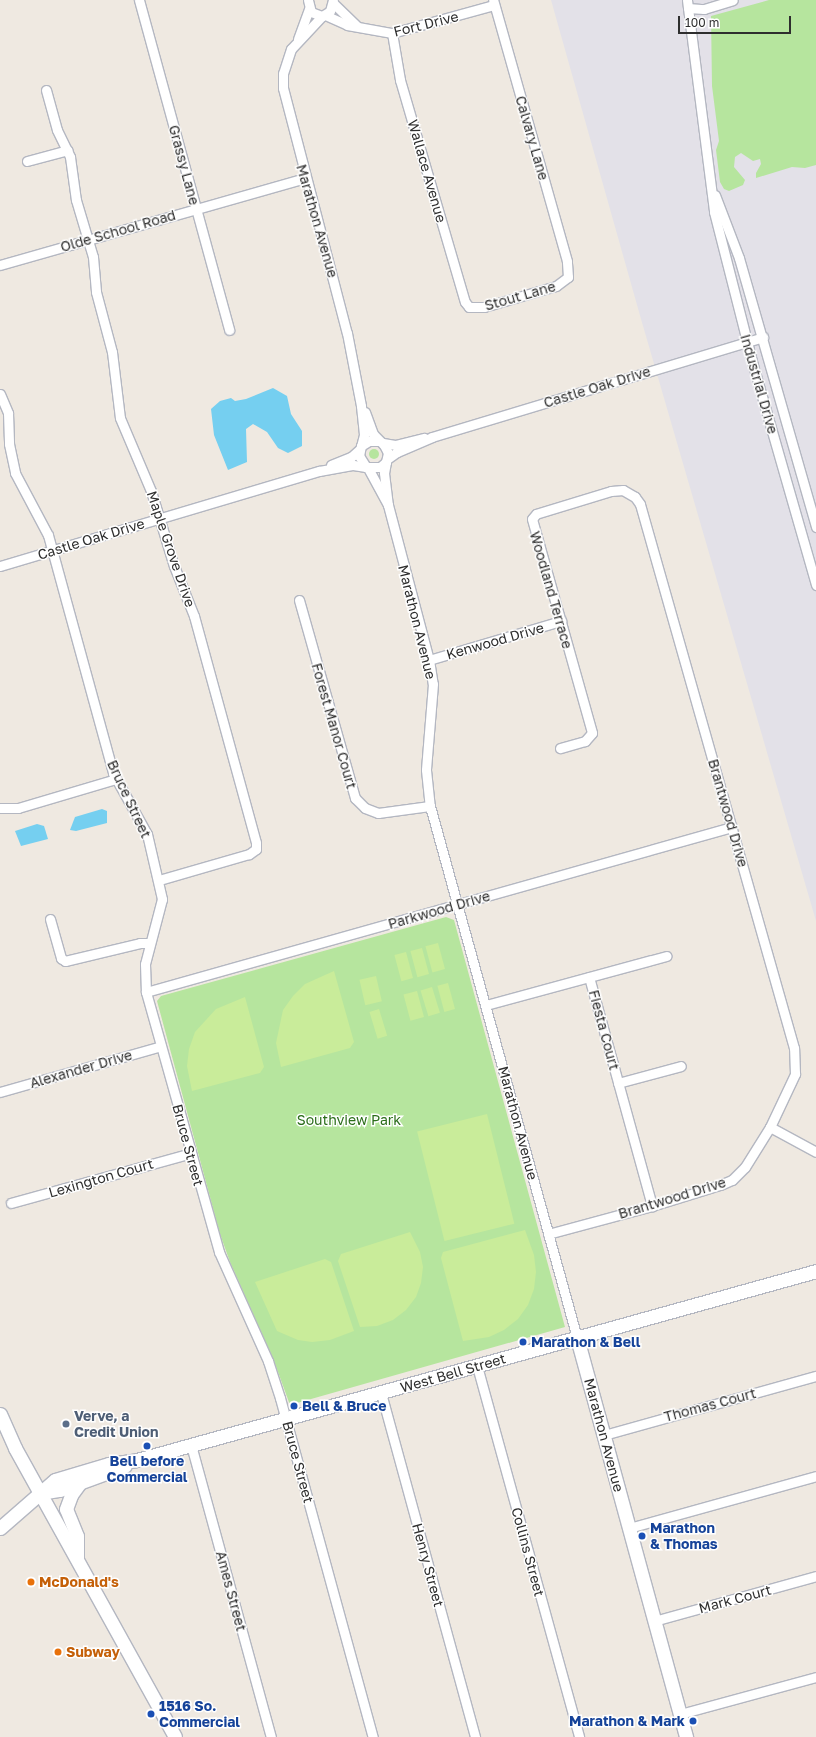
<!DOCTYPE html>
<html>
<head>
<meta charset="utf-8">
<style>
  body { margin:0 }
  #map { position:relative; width:816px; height:1737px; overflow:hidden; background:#efe9e1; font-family:"Golos Text",sans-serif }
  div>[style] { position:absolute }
  .industrial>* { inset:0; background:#e3e1e8 }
  .green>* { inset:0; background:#b6e59e }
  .round { border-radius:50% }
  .pitch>* { inset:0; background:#c9ec9a; transform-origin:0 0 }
  .water>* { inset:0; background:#75cff0 }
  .roads { filter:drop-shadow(1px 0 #b4b7c1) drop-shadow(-1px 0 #b4b7c1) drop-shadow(0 1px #b4b7c1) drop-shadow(0 -1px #b4b7c1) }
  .street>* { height:9px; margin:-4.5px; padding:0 4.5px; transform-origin:4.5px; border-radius:4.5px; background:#fff }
  .secondary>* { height:13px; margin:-6.5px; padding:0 6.5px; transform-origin:6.5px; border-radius:6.5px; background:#fff }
  .dots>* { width:11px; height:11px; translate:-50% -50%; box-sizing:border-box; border:2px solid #fff; border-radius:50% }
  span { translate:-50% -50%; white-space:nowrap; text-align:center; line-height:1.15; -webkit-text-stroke:3px #fff; paint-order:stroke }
  .street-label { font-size:14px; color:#2e2e2e }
  .park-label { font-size:14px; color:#2c6e1b }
  .transit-label { font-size:14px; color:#164399; font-weight:700 }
  .left { translate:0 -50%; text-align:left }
  .right { translate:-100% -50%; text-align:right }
  .service-label { font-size:14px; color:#4e5e75; font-weight:700 }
  .food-label { font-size:14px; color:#c56008; font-weight:700 }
  .scale { position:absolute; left:678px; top:16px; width:113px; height:18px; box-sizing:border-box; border:2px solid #2e2e2e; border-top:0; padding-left:5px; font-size:12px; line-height:14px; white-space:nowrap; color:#2e2e2e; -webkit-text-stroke:3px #fff; paint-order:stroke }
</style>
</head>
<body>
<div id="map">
  <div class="industrial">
    <div style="clip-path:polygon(551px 0,816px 0,816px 921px,641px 319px)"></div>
  </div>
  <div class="green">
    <div style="clip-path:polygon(769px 0,816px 0,816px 165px,805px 168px,792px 167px,756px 178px,756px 173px,761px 164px,760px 159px,753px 161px,741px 153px,735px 157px,734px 167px,745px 180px,743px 185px,729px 191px,724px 189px,720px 182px,716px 150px,719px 141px,712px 86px,711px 16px)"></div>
    <div class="round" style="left:369px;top:449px;width:10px;height:10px"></div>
    <div style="clip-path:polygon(446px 917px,454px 920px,565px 1327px,290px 1405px,274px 1361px,230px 1262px,220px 1234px,157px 1001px,161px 996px)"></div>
  </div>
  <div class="pitch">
    <div style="left:438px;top:943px;width:27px;height:13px;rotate:75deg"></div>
    <div style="left:422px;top:948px;width:27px;height:12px;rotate:75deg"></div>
    <div style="left:406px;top:952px;width:27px;height:12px;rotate:75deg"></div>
    <div style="clip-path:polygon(334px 971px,354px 1042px,350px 1048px,281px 1067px,276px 1043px,283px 1010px,293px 996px,305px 984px)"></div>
    <div style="left:376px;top:976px;width:26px;height:17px;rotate:77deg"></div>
    <div style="left:448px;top:983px;width:27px;height:11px;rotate:75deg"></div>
    <div style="left:432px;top:987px;width:27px;height:12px;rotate:73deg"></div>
    <div style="left:417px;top:991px;width:27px;height:14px;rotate:75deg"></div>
    <div style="clip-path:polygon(245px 997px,264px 1067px,260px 1073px,192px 1091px,187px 1066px,189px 1049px,195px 1032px,216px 1009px)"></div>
    <div style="left:379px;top:1009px;width:28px;height:10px;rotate:73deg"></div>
    <div style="left:487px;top:1114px;width:113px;height:72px;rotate:76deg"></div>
    <div style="clip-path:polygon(525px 1230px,534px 1255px,536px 1272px,534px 1289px,528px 1305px,518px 1319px,504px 1330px,489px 1337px,463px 1341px,441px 1258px,443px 1252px)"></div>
    <div style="clip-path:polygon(410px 1232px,420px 1252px,423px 1267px,421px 1283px,416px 1297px,406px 1310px,393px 1320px,377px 1326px,360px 1327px,338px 1261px,341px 1254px)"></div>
    <div style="clip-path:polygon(325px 1259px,331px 1262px,354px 1331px,330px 1340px,312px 1342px,298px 1340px,277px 1331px,255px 1282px)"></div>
  </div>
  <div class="water">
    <div style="clip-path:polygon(273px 388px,287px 396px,291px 414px,302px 431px,302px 446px,288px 453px,278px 448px,267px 432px,253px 424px,246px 429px,247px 462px,228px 470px,214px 435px,211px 409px,220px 401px,231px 398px,235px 401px,246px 399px)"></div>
    <div style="clip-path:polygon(102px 809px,107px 811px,107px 823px,76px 831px,70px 830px,75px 817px)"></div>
    <div style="clip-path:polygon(37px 824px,44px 826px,48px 839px,21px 846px,15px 831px)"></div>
  </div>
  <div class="roads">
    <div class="street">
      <div style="left:139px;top:0;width:342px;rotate:74.7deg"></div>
      <div style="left:308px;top:0;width:12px;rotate:76deg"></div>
      <div style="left:311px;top:12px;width:12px;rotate:20deg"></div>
      <div style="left:322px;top:16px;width:9px;rotate:-32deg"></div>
      <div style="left:330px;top:11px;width:11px;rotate:-75deg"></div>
      <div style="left:687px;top:0;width:214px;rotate:82.7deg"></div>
      <div style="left:714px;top:212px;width:158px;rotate:75.7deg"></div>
      <div style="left:753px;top:365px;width:229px;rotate:74deg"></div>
      <div style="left:333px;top:3px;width:33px;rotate:44deg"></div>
      <div style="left:688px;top:8px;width:16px;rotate:4deg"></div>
      <div style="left:704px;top:9px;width:30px;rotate:-17deg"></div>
      <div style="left:325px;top:15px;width:24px;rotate:24deg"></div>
      <div style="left:347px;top:25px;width:46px;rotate:10.1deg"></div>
      <div style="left:392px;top:33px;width:106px;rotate:-15.4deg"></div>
      <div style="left:322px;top:16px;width:45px;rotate:133.2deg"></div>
      <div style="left:291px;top:49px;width:26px;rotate:108deg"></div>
      <div style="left:283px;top:74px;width:14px;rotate:90deg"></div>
      <div style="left:283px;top:88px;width:253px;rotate:75.4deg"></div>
      <div style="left:347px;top:333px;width:74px;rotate:79.1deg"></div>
      <div style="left:361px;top:406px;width:29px;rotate:84deg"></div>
      <div style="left:364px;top:435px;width:11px;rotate:105deg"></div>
      <div style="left:392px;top:33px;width:48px;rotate:80.3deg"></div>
      <div style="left:400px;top:80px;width:231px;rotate:73.7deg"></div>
      <div style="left:465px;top:302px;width:6px;rotate:51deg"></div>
      <div style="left:469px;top:307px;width:15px"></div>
      <div style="left:484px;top:307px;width:75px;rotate:-16.3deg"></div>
      <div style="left:556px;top:286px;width:15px;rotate:-37deg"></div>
      <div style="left:568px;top:277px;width:16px;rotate:-94deg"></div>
      <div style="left:567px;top:261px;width:271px;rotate:-105.8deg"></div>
      <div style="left:298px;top:39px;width:32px;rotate:-70deg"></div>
      <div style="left:46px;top:90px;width:41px;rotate:74.6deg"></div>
      <div style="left:57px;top:130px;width:30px;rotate:64deg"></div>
      <div style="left:70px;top:157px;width:43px;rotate:82.1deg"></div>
      <div style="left:76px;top:200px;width:59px;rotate:73.4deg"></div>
      <div style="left:93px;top:257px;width:35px;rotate:85deg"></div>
      <div style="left:96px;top:292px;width:62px;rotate:75.1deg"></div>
      <div style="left:112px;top:352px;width:66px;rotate:83.1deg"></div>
      <div style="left:120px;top:418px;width:79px;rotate:67deg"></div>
      <div style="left:151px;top:491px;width:78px;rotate:73deg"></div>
      <div style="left:174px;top:566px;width:54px;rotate:68.2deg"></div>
      <div style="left:194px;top:616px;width:235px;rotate:74.7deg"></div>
      <div style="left:256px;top:843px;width:6px;rotate:90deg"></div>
      <div style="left:256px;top:849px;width:9px;rotate:144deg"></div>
      <div style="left:249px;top:854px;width:94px;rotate:163.9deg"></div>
      <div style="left:27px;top:161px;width:42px;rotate:-15deg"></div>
      <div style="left:715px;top:195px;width:67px;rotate:69.1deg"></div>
      <div style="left:739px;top:258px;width:280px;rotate:74deg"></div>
      <div style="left:0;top:265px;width:317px;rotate:-15.9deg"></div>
      <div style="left:0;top:394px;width:21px;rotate:67deg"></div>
      <div style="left:8px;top:413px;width:31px;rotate:88deg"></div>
      <div style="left:9px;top:444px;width:30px;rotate:78deg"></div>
      <div style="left:15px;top:473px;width:70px;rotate:62deg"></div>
      <div style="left:48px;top:535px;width:247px;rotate:74.7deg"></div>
      <div style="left:113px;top:773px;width:70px;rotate:60.9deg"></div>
      <div style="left:147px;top:834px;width:67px;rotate:77deg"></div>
      <div style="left:162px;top:899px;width:67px;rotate:104.7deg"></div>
      <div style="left:145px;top:964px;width:28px;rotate:88deg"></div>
      <div style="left:146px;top:992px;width:270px;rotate:74.3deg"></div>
      <div style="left:219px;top:1252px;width:120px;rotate:65.8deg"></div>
      <div style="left:268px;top:1361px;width:39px;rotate:72deg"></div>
      <div style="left:280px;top:1398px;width:352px;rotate:74.7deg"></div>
      <div style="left:365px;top:412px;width:23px;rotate:70deg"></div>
      <div style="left:373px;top:434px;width:16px;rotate:45deg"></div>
      <div style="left:384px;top:445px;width:9px;rotate:63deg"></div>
      <div style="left:388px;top:453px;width:9px;rotate:103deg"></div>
      <div style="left:386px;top:462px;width:8px;rotate:140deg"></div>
      <div style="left:380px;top:467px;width:14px;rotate:180deg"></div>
      <div style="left:366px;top:467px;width:13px;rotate:-122deg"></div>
      <div style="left:359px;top:456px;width:10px;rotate:-79deg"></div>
      <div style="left:361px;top:446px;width:9px;rotate:-32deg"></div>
      <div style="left:369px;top:441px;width:10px"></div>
      <div style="left:383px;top:443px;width:12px;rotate:9deg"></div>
      <div style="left:395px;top:445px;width:30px;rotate:-14deg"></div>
      <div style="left:387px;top:459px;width:12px;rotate:-35deg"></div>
      <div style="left:397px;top:452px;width:38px;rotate:-23deg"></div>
      <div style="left:432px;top:437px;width:346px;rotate:-16.8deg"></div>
      <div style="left:386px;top:462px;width:11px;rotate:100deg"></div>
      <div style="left:384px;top:473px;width:32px;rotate:83deg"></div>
      <div style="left:388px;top:505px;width:160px;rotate:75.2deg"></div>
      <div style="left:429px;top:660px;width:24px;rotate:81deg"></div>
      <div style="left:433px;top:684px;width:86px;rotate:94.7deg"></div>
      <div style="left:426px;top:770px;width:36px;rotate:84deg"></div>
      <div style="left:430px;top:806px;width:552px;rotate:74.55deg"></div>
      <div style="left:331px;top:465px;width:22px;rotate:-22deg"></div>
      <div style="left:351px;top:457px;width:12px;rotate:-42deg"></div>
      <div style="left:368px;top:468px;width:42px;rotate:61.6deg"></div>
      <div style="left:0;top:566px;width:333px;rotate:-16.6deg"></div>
      <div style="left:319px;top:471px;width:35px;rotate:-10deg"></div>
      <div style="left:353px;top:465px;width:13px;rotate:9deg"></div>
      <div style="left:299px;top:600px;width:206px;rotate:74.2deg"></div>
      <div style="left:355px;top:798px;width:14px;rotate:45deg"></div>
      <div style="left:365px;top:808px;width:14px;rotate:21deg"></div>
      <div style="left:378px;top:813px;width:52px;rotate:-7.7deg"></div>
      <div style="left:429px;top:660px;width:138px;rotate:-16.5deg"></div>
      <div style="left:0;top:808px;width:18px"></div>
      <div style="left:18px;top:808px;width:102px;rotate:-16.5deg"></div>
      <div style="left:50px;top:919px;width:41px;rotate:74.2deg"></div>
      <div style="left:61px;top:958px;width:5px;rotate:37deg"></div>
      <div style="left:65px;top:961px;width:77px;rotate:-13.5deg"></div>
      <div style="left:140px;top:943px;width:10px"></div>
      <div style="left:589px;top:977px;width:238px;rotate:74.6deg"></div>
      <div style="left:146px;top:992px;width:609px;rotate:-15.73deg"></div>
      <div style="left:486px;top:1005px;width:187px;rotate:-15.2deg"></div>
      <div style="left:618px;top:1083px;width:65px;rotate:-15.1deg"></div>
      <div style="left:0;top:1092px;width:167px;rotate:-15.9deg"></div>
      <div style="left:770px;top:1127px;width:52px;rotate:28.5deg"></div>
      <div style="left:11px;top:1203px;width:187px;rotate:-15.5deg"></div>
      <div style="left:548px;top:1234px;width:108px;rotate:-15.1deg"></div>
      <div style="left:652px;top:1206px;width:71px;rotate:-17.2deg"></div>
      <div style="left:720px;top:1185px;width:13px;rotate:-23deg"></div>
      <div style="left:732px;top:1180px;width:18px;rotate:-45deg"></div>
      <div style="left:745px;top:1167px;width:47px;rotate:-58deg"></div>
      <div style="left:770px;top:1127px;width:59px;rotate:-64.7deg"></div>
      <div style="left:795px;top:1074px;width:26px;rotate:-92deg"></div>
      <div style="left:794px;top:1048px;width:565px;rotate:-105.81deg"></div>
      <div style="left:640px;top:504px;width:9px;rotate:-126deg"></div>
      <div style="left:635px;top:497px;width:14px;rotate:-150deg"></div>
      <div style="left:623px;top:490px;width:12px;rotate:175deg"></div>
      <div style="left:611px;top:491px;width:78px;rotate:163deg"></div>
      <div style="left:536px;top:514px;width:6px;rotate:129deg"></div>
      <div style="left:532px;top:519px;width:222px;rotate:74.3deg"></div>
      <div style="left:592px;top:733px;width:11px;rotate:131deg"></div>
      <div style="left:585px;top:741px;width:26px;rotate:164deg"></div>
      <div style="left:477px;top:1366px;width:385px;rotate:74.6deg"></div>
      <div style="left:381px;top:1393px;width:357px;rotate:74.7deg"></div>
      <div style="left:604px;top:1435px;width:220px;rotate:-15.6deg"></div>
      <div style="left:191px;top:1445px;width:303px;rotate:74.7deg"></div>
      <div style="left:629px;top:1528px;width:194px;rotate:-15.5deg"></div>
      <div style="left:654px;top:1621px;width:168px;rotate:-15.5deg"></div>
      <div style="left:680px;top:1714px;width:141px;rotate:-15.2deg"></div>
    </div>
    <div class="secondary">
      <div style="left:577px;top:1338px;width:414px;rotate:74.7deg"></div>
      <div style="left:0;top:1414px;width:37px;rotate:66deg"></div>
      <div style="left:15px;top:1448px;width:330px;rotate:61deg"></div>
      <div style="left:40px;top:1493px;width:20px;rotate:-9deg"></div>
      <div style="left:60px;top:1490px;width:69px;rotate:-20.3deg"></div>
      <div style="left:0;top:1528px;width:73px;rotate:-41.1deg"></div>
      <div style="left:55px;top:1480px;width:56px;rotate:-16.5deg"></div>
      <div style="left:109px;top:1464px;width:28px;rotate:-8deg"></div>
      <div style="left:137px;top:1460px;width:705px;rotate:-15.55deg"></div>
      <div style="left:77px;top:1558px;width:22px;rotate:-90deg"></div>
      <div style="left:77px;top:1536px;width:29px;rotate:-112deg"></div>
      <div style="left:66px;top:1509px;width:15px;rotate:-70deg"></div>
      <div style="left:71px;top:1495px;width:14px;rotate:-54deg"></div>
    </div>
  </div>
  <div class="dots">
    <div style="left:523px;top:1342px;background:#1a4fb4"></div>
    <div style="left:294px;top:1406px;background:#1a4fb4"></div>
    <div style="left:66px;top:1424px;background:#5c6f8a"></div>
    <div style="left:147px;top:1446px;background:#1a4fb4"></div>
    <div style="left:642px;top:1536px;background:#1a4fb4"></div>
    <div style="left:31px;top:1582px;background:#e8710a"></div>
    <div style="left:58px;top:1652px;background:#e8710a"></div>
    <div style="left:151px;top:1714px;background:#1a4fb4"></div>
    <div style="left:693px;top:1721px;background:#1a4fb4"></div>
  </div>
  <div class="street-label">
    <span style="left:426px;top:24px;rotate:-14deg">Fort Drive</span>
    <span style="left:532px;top:138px;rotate:74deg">Calvary Lane</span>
    <span style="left:184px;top:165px;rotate:75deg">Grassy Lane</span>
    <span style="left:427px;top:171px;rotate:74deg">Wallace Avenue</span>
    <span style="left:317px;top:221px;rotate:74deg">Marathon Avenue</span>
    <span style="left:118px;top:231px;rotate:-16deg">Olde School Road</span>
    <span style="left:520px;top:296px;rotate:-16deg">Stout Lane</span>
    <span style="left:759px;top:384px;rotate:74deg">Industrial Drive</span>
    <span style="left:597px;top:387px;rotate:-17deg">Castle Oak Drive</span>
    <span style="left:91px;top:539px;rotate:-17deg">Castle Oak Drive</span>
    <span style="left:171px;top:549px;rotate:71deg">Maple Grove Drive</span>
    <span style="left:551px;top:590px;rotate:74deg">Woodland Terrace</span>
    <span style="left:417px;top:622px;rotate:76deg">Marathon Avenue</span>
    <span style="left:495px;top:641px;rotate:-16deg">Kenwood Drive</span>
    <span style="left:334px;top:726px;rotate:74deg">Forest Manor Court</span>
    <span style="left:129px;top:799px;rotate:65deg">Bruce Street</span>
    <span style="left:728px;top:813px;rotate:74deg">Brantwood Drive</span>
    <span style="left:439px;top:910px;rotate:-16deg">Parkwood Drive</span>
    <span style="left:604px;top:1030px;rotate:75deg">Fiesta Court</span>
    <span style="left:81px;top:1069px;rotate:-16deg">Alexander Drive</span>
    <span style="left:518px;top:1123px;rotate:75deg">Marathon Avenue</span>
    <span style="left:188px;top:1145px;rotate:75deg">Bruce Street</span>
    <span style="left:101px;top:1178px;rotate:-16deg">Lexington Court</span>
    <span style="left:672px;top:1198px;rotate:-17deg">Brantwood Drive</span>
    <span style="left:453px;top:1373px;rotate:-16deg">West Bell Street</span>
    <span style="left:710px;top:1405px;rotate:-15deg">Thomas Court</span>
    <span style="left:604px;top:1435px;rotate:75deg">Marathon Avenue</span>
    <span style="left:298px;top:1462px;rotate:75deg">Bruce Street</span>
    <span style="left:528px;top:1552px;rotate:75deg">Collins Street</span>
    <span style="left:428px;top:1565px;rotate:75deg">Henry Street</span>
    <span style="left:231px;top:1591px;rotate:75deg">Ames Street</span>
    <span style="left:735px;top:1599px;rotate:-15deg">Mark Court</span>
  </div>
  <div class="park-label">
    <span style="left:349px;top:1120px">Southview Park</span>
  </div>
  <div class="transit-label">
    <span class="left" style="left:531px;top:1342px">Marathon &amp; Bell</span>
    <span class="left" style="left:302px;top:1406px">Bell &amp; Bruce</span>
    <span style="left:147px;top:1469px">Bell before<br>Commercial</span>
    <span class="left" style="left:650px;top:1536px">Marathon<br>&amp; Thomas</span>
    <span class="left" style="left:159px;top:1714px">1516 So.<br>Commercial</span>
    <span class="right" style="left:685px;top:1721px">Marathon &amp; Mark</span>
  </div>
  <div class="service-label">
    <span class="left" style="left:74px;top:1424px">Verve, a<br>Credit Union</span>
  </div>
  <div class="food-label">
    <span class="left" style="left:39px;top:1582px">McDonald's</span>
    <span class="left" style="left:66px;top:1652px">Subway</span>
  </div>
  <div class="scale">100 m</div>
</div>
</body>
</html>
